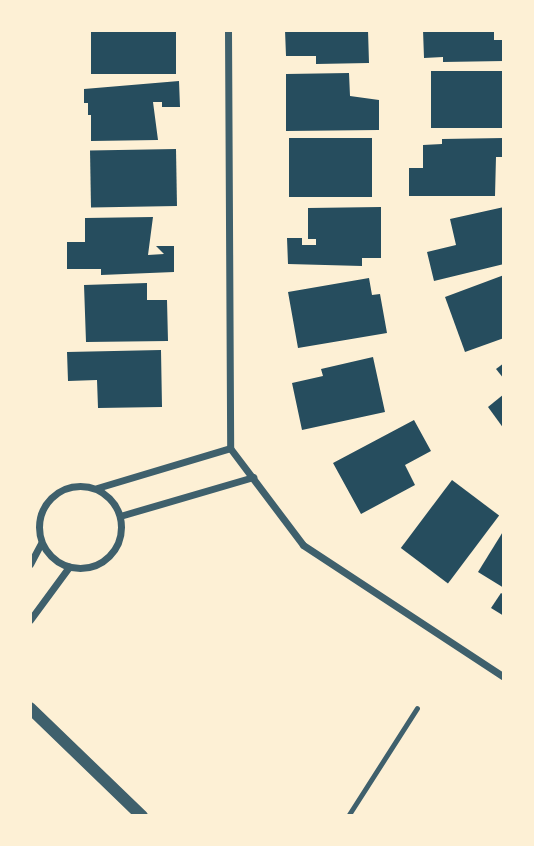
<!DOCTYPE html>
<html>
<head>
<meta charset="utf-8">
<style>
  body { margin:0 }
  #map { position:relative; width:534px; height:846px; overflow:hidden; background:#fdf0d5; font-family:"Golos Text",sans-serif }
  div>[style] { position:absolute }
  .building>* { inset:0; background:#264d5e; transform-origin:0 0 }
  .service>* { height:5px; margin:-2.5px; padding:0 2.5px; transform-origin:2.5px; border-radius:2.5px; background:#3f606c }
  .minor>* { height:7px; margin:-3.5px; padding:0 3.5px; transform-origin:3.5px; border-radius:3.5px; background:#3f606c }
  .minor>.ring { margin:-3.5px; padding:0; box-sizing:content-box; background:none; border:7px solid #3f606c; border-radius:50% }
  .tertiary>* { height:12px; margin:-6px; padding:0 6px; transform-origin:6px; border-radius:6px; background:#3f606c }
  span { translate:-50% -50%; white-space:nowrap; text-align:center; line-height:1.15; -webkit-text-stroke:7px #fdf0d5; paint-order:stroke }
  .frame { position:absolute; inset:0; border:32px solid #fdf0d5; pointer-events:none }
</style>
</head>
<body>
<div id="map">
  <div class="building">
    <div style="left:91px;top:30px;width:85px;height:44px"></div>
    <div style="clip-path:polygon(285px 30px,368px 30px,369px 63px,316px 64px,316px 56px,286px 56px)"></div>
    <div style="clip-path:polygon(423px 30px,494px 30px,494px 40px,504px 40px,504px 61px,443px 62px,443px 57px,424px 58px)"></div>
    <div style="left:504px;top:71px;width:57px;height:73px;rotate:90deg"></div>
    <div style="clip-path:polygon(349px 73px,350px 96px,379px 100px,379px 130px,286px 131px,286px 74px)"></div>
    <div style="clip-path:polygon(179px 81px,180px 107px,162px 107px,162px 102px,153px 102px,158px 140px,91px 141px,91px 115px,88px 115px,88px 103px,84px 103px,84px 89px)"></div>
    <div style="left:289px;top:138px;width:83px;height:59px"></div>
    <div style="clip-path:polygon(504px 138px,504px 157px,496px 157px,495px 196px,409px 196px,409px 168px,423px 168px,423px 145px,442px 144px,442px 139px)"></div>
    <div style="left:176px;top:149px;width:57px;height:86px;rotate:89deg"></div>
    <div style="clip-path:polygon(381px 207px,381px 258px,362px 258px,362px 266px,288px 264px,287px 238px,302px 238px,302px 245px,316px 245px,316px 239px,308px 239px,308px 208px)"></div>
    <div style="clip-path:polygon(504px 207px,504px 264px,434px 281px,427px 252px,456px 245px,450px 219px)"></div>
    <div style="clip-path:polygon(153px 217px,148px 255px,164px 254px,156px 246px,174px 246px,174px 272px,101px 275px,101px 269px,67px 269px,67px 242px,85px 242px,85px 218px)"></div>
    <div style="clip-path:polygon(504px 275px,504px 338px,465px 352px,445px 297px)"></div>
    <div style="clip-path:polygon(369px 278px,372px 295px,380px 294px,387px 333px,298px 348px,288px 292px)"></div>
    <div style="clip-path:polygon(147px 283px,147px 300px,167px 300px,168px 341px,86px 342px,84px 285px)"></div>
    <div style="clip-path:polygon(161px 350px,162px 407px,98px 408px,97px 380px,68px 381px,67px 352px)"></div>
    <div style="clip-path:polygon(373px 357px,385px 412px,302px 430px,292px 383px,323px 376px,321px 369px)"></div>
    <div style="clip-path:polygon(504px 363px,504px 379px,496px 369px)"></div>
    <div style="clip-path:polygon(504px 394px,504px 429px,488px 407px)"></div>
    <div style="clip-path:polygon(414px 420px,431px 451px,405px 465px,415px 485px,361px 514px,333px 463px)"></div>
    <div style="left:452px;top:480px;width:59px;height:85px;rotate:37deg"></div>
    <div style="clip-path:polygon(504px 530px,504px 588px,478px 572px)"></div>
    <div style="clip-path:polygon(501px 593px,504px 595px,504px 616px,491px 608px)"></div>
  </div>
  <div class="service">
    <div style="left:348px;top:816px;width:128px;rotate:-57.4deg"></div>
  </div>
  <div class="minor">
    <div style="left:228px;top:30px;width:418px;rotate:89.7deg"></div>
    <div style="left:230px;top:448px;width:121px;rotate:53deg"></div>
    <div style="left:303px;top:545px;width:240px;rotate:33.3deg"></div>
    <div class="ring" style="left:39px;top:486px;width:75px;height:75px"></div>
    <div style="left:97px;top:488px;width:139px;rotate:-16.7deg"></div>
    <div style="left:120px;top:516px;width:139px;rotate:-16.3deg"></div>
    <div style="left:30px;top:564px;width:24px;rotate:-62deg"></div>
    <div style="left:30px;top:620px;width:66px;rotate:-53.7deg"></div>
  </div>
  <div class="tertiary">
    <div style="left:30px;top:708px;width:156px;rotate:44deg"></div>
  </div>
  <div class="frame"></div>
</div>
</body>
</html>
